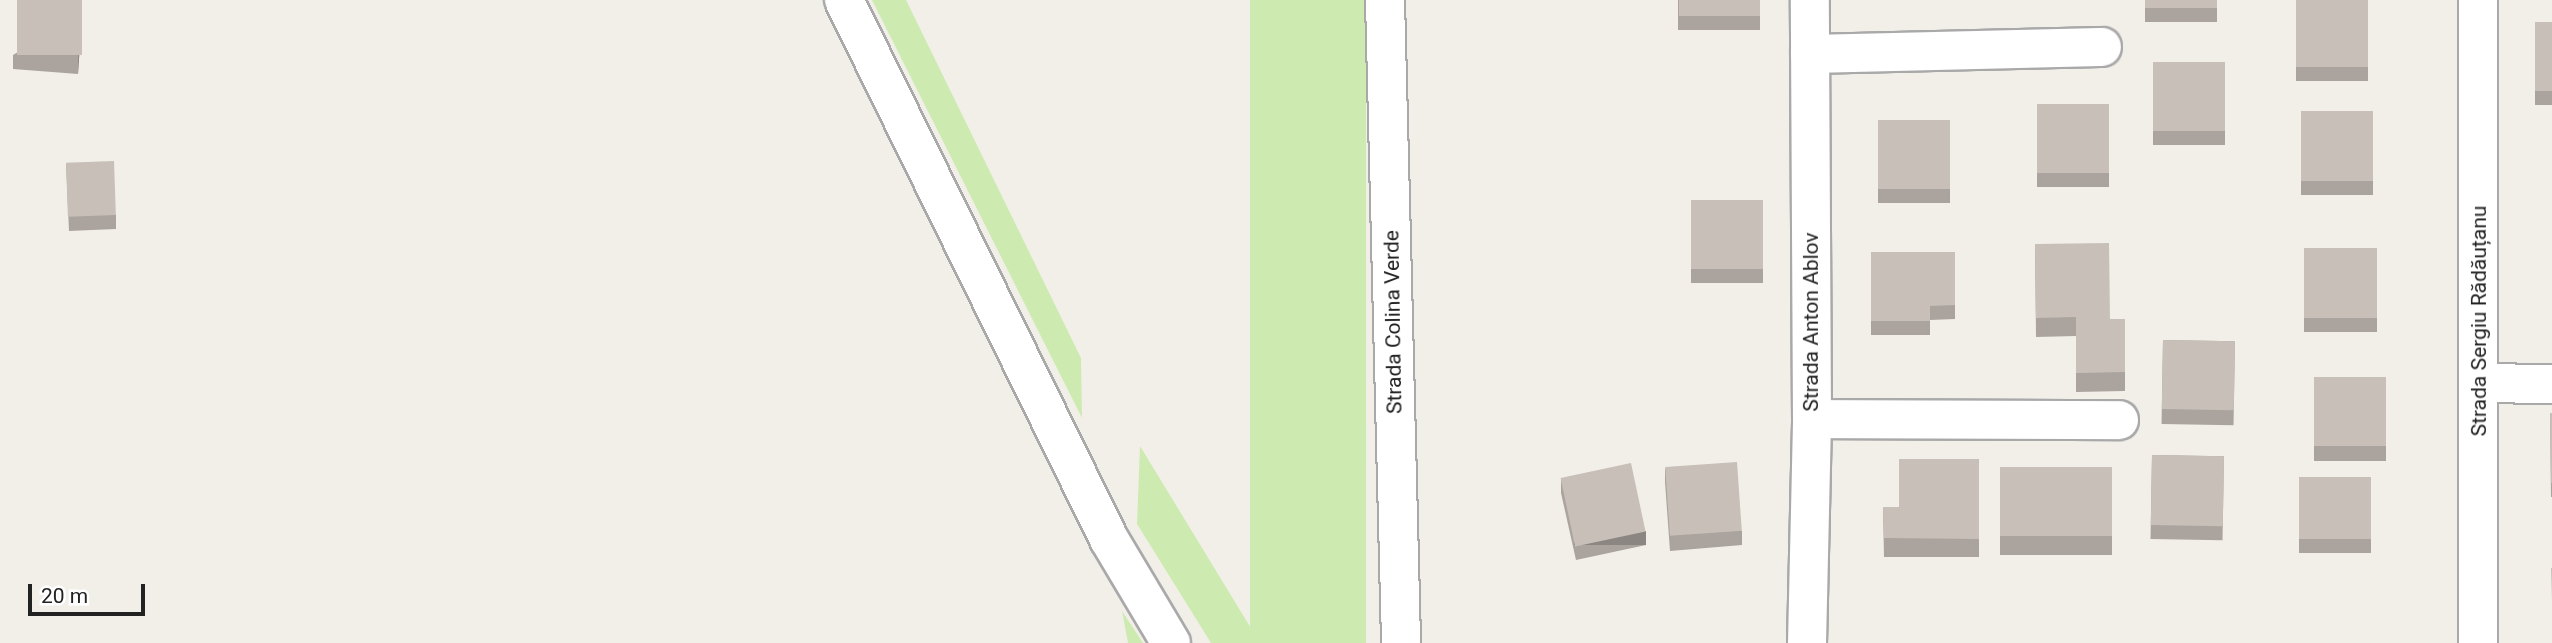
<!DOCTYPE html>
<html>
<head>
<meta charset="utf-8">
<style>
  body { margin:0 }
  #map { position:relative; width:2552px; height:643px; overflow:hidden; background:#f2efe9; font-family:Roboto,sans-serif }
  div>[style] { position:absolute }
  .grass>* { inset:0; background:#cdebb0; transform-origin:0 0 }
  .roads { filter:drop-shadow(2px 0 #a9a9a9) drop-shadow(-2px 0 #a9a9a9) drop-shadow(0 2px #a9a9a9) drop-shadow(0 -2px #a9a9a9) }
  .minor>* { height:38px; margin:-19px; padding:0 19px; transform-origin:19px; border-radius:19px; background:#fff }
  .wall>* { inset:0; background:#aba49e; transform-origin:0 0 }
  .shaded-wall>* { inset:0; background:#8b8681; transform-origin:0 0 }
  .building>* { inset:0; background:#c7bfb8; transform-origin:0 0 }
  span { translate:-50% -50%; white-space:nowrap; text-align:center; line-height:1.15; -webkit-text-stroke:5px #fff; paint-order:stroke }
  .street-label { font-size:21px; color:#222 }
  .scale { position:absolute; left:28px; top:584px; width:117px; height:32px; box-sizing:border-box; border:4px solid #222; border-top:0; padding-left:9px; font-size:21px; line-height:24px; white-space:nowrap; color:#222; -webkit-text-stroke:5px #fff; paint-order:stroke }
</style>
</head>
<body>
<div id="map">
  <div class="grass">
    <div style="clip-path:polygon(872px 0,906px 0,1081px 358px,1082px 418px)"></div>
    <div style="left:1250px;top:0;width:116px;height:643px"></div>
    <div style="clip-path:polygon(1140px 446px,1260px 643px,1211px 643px,1137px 524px)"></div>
    <div style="clip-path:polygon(1122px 611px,1143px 643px,1128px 643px)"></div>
  </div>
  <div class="roads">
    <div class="minor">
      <div style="left:844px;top:0;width:601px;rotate:63.82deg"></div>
      <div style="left:1109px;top:539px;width:121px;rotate:59.2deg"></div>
      <div style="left:1385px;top:0;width:643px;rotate:88.57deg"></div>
      <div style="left:2478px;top:0;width:643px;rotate:90deg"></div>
      <div style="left:1810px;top:54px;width:292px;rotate:-1.4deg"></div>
      <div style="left:2479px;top:383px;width:73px;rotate:0.8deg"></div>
      <div style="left:1812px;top:419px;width:307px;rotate:0.2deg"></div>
      <div style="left:1807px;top:643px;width:224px;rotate:-88.7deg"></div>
      <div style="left:1812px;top:419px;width:419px;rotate:-90.3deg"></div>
    </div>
  </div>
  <div class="wall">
    <div style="left:1678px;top:0;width:82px;height:30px"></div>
    <div style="left:2145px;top:0;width:72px;height:22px"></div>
    <div style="left:2296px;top:0;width:72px;height:81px"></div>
    <div style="clip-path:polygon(82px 13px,78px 74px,13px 69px,13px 55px)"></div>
    <div style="left:2535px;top:22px;width:17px;height:83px"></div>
    <div style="left:2153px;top:62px;width:72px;height:83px"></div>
    <div style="left:2037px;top:104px;width:72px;height:83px"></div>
    <div style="left:2301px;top:111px;width:72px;height:84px"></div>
    <div style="left:1878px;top:120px;width:72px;height:83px"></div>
    <div style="clip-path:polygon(66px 163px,116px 215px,116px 229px,69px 231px)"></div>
    <div style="left:1691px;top:200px;width:72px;height:83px"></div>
    <div style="clip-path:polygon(2035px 244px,2110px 319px,2125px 319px,2125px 391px,2076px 392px,2076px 336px,2036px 337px)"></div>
    <div style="left:2304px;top:248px;width:73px;height:84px"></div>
    <div style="clip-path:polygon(1871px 252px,1955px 252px,1955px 319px,1930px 320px,1930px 335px,1871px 335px)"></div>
    <div style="left:2163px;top:340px;width:72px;height:84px;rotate:1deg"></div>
    <div style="left:2314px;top:377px;width:72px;height:84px"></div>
    <div style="clip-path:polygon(2550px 413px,2552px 413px,2552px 497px,2551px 497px)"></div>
    <div style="left:2152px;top:455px;width:72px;height:84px;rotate:1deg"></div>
    <div style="clip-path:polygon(1979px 459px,1979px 557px,1884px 557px,1883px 507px,1899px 507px)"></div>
    <div style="left:2000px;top:467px;width:112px;height:88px"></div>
    <div style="clip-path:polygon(1665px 468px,1742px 531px,1742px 545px,1670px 551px,1665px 482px)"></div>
    <div style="left:2299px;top:477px;width:72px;height:76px"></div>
    <div style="clip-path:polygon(1561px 479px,1646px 545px,1576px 560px,1561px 493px)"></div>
  </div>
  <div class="shaded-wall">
    <div style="clip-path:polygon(82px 0,82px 13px,78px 74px,78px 60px)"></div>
    <div style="left:1646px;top:531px;width:14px;height:72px;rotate:90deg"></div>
  </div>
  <div class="building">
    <div style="left:17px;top:0;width:65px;height:55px"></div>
    <div style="left:1679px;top:0;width:81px;height:16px"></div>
    <div style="left:2145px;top:0;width:72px;height:8px"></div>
    <div style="left:2296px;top:0;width:72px;height:67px"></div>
    <div style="left:2535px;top:22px;width:17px;height:69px"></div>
    <div style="left:2153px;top:62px;width:72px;height:69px"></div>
    <div style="left:2037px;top:104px;width:72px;height:69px"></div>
    <div style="left:2301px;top:111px;width:72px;height:70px"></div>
    <div style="left:1878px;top:120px;width:72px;height:69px"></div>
    <div style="left:114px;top:161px;width:54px;height:48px;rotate:88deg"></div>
    <div style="left:1691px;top:200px;width:72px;height:69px"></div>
    <div style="clip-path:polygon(2109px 243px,2110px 319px,2125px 319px,2125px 372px,2076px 373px,2076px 317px,2036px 318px,2035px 244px)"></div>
    <div style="left:2304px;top:248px;width:73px;height:70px"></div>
    <div style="clip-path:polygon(1871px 252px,1955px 252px,1955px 305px,1930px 306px,1930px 321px,1871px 321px)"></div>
    <div style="left:2163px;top:340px;width:72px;height:69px;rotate:1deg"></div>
    <div style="left:2314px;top:377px;width:72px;height:69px"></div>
    <div style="clip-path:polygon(2550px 413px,2552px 413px,2552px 483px,2551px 483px)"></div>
    <div style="left:2152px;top:455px;width:72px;height:70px;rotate:1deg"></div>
    <div style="clip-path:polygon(1899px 459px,1979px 459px,1979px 539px,1884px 538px,1883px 507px,1899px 507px)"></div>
    <div style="left:1737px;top:462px;width:69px;height:72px;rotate:86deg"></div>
    <div style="left:1631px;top:463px;width:70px;height:72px;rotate:78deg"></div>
    <div style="left:2000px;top:467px;width:112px;height:69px"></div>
    <div style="left:2299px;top:477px;width:72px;height:62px"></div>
    <div style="clip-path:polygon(2551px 568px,2552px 568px,2552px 601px)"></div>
  </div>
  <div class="street-label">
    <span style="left:2479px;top:321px;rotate:-90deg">Strada Sergiu Rădăuțanu</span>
    <span style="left:1393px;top:322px;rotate:-91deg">Strada Colina Verde</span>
    <span style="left:1811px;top:322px;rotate:-90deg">Strada Anton Ablov</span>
  </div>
  <div class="scale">20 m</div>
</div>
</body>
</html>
